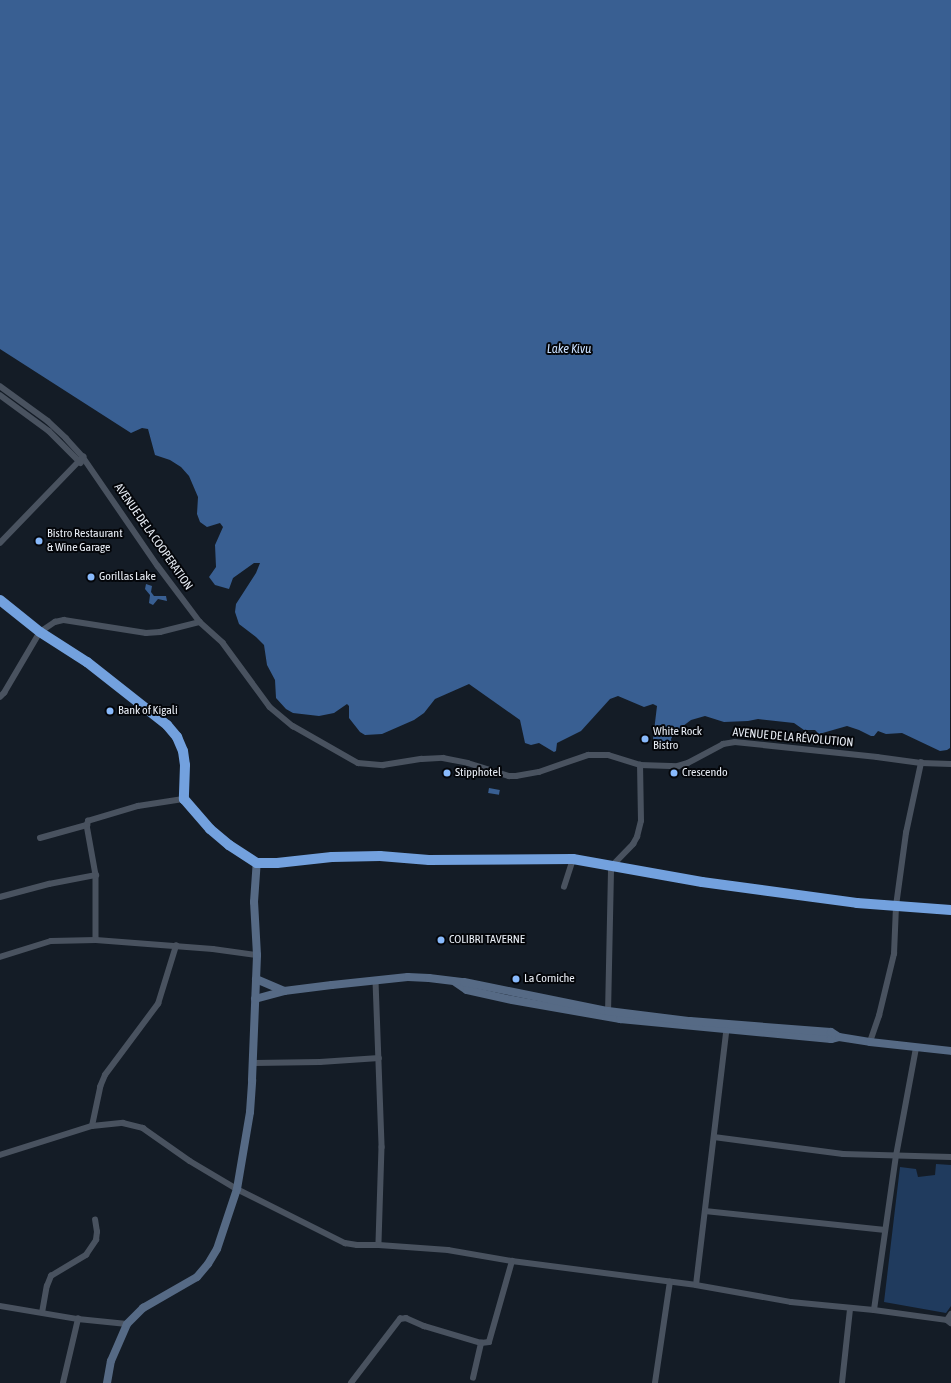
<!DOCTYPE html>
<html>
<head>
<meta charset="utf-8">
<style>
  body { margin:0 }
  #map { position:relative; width:951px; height:1383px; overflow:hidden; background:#141c26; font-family:"Asap Condensed",sans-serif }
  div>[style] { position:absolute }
  .green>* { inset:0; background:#203b5e }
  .water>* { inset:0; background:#395f92; transform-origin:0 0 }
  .street>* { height:5.5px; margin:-2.75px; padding:0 2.75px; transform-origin:2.75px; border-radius:2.75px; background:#49525f }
  .secondary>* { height:8px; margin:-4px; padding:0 4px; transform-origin:4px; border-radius:4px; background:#566a85 }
  .highway>* { height:10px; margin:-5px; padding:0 5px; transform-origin:5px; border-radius:5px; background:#73a1de }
  .dots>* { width:11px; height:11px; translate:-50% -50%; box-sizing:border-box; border:2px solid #04060a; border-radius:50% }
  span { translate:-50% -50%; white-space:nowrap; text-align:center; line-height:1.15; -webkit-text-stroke:4px #04060a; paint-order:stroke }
  .poi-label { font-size:12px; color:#e8edf5 }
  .left { translate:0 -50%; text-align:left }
  .street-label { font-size:12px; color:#e8edf5 }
  .water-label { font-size:13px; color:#c7defd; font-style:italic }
</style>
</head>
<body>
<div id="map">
  <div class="green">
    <div style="clip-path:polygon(936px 1164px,951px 1165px,951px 1306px,946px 1313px,884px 1302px,900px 1167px,916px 1169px,918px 1177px,935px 1175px)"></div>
  </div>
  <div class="water">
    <div style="clip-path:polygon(0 0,951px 0,950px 748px,947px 750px,940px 751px,902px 733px,886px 734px,878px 731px,874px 736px,871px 736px,859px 730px,847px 726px,819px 734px,815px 730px,804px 730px,794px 723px,758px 719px,748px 721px,724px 722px,705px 716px,691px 720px,675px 732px,671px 739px,672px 747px,655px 745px,653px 739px,657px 706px,653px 704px,644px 707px,618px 696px,610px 699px,581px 731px,557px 743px,556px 751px,554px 752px,539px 743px,531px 745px,525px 743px,520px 720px,469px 684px,435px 699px,424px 713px,414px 720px,382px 734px,365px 735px,360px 732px,349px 718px,349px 706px,347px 704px,334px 713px,319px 716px,293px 713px,286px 709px,276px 698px,275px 680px,267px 665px,264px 645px,256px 637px,239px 624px,235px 612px,236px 604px,256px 573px,260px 563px,254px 563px,233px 578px,229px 589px,215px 585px,209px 577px,216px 567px,215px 545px,223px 527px,220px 523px,207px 527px,200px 522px,197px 514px,198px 497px,189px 476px,181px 467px,170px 460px,155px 455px,148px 429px,142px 428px,131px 433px,0 349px)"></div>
    <div style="clip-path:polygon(146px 584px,152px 586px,151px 592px,154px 596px,166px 596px,167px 601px,158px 599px,153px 605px,149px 603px,150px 595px,145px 589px)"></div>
    <div style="left:489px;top:788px;width:11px;height:5px;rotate:10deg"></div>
  </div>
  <div class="street">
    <div style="left:0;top:386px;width:59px;rotate:36.1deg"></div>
    <div style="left:48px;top:421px;width:25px;rotate:43deg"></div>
    <div style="left:66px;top:438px;width:25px;rotate:48deg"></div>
    <div style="left:83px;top:457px;width:132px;rotate:55.5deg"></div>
    <div style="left:158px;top:566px;width:70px;rotate:53.1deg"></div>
    <div style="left:200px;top:622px;width:31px;rotate:42deg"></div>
    <div style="left:223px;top:643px;width:79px;rotate:53.7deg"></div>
    <div style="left:270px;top:707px;width:30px;rotate:40deg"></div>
    <div style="left:293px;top:726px;width:75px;rotate:29.6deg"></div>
    <div style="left:358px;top:763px;width:25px;rotate:5deg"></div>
    <div style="left:383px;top:765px;width:39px;rotate:-9deg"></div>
    <div style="left:422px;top:759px;width:21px;rotate:-3deg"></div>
    <div style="left:443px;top:758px;width:25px;rotate:11deg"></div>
    <div style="left:468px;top:763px;width:43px;rotate:17.6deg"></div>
    <div style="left:509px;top:776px;width:7px"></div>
    <div style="left:516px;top:776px;width:23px;rotate:-10deg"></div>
    <div style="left:539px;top:772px;width:52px;rotate:-19.1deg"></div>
    <div style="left:588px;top:755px;width:20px"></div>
    <div style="left:608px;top:755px;width:34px;rotate:17deg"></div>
    <div style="left:640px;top:765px;width:38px;rotate:2deg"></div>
    <div style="left:678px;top:766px;width:10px;rotate:-17deg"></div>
    <div style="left:688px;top:763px;width:40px;rotate:-28deg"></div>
    <div style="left:723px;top:744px;width:12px;rotate:-9deg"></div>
    <div style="left:735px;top:742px;width:143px;rotate:6deg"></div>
    <div style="left:877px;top:757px;width:44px;rotate:7.8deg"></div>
    <div style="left:921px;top:763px;width:30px;rotate:2deg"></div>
    <div style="left:0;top:395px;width:61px;rotate:36.3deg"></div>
    <div style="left:49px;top:431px;width:45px;rotate:45deg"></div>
    <div style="left:0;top:543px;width:120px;rotate:-46deg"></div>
    <div style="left:0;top:697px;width:6px;rotate:-45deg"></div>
    <div style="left:4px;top:693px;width:71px;rotate:-59.5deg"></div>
    <div style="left:40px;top:632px;width:18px;rotate:-34deg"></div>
    <div style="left:55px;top:622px;width:9px;rotate:-13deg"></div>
    <div style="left:64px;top:620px;width:83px;rotate:9deg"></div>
    <div style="left:146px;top:633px;width:14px;rotate:-4deg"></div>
    <div style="left:160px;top:632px;width:41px;rotate:-14deg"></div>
    <div style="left:87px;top:825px;width:51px;rotate:79.8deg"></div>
    <div style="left:96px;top:875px;width:65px;rotate:90deg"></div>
    <div style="left:40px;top:838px;width:49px;rotate:-15.5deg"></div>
    <div style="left:87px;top:825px;width:4px;rotate:-76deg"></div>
    <div style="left:88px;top:821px;width:52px;rotate:-16.7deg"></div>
    <div style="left:138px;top:806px;width:47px;rotate:-8.7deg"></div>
    <div style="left:564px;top:887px;width:29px;rotate:-72deg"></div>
    <div style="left:0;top:897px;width:51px;rotate:-14.9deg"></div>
    <div style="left:49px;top:884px;width:48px;rotate:-10.8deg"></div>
    <div style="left:0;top:957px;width:53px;rotate:-17.4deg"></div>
    <div style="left:51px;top:941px;width:45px;rotate:-1.3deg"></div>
    <div style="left:96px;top:940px;width:117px;rotate:4.4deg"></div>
    <div style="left:213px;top:949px;width:44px;rotate:7.8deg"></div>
    <div style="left:376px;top:981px;width:166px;rotate:87.9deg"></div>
    <div style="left:382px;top:1147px;width:98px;rotate:91.8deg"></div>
    <div style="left:608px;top:1014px;width:147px;rotate:-88.8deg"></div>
    <div style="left:611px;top:867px;width:32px;rotate:-46deg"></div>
    <div style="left:633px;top:844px;width:8px;rotate:-60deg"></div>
    <div style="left:637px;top:837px;width:16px;rotate:-76deg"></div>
    <div style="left:641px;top:821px;width:56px;rotate:-91deg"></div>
    <div style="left:870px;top:1042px;width:28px;rotate:-71deg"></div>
    <div style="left:879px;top:1016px;width:64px;rotate:-76.4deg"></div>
    <div style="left:894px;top:954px;width:48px;rotate:-87.6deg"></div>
    <div style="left:896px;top:906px;width:74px;rotate:-82.2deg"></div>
    <div style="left:906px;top:833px;width:72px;rotate:-77.9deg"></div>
    <div style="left:253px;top:1063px;width:67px;rotate:-0.9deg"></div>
    <div style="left:320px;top:1062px;width:59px;rotate:-3.9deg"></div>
    <div style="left:92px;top:1126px;width:40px;rotate:-78deg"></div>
    <div style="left:100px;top:1087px;width:13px;rotate:-67deg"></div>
    <div style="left:105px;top:1075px;width:89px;rotate:-53.3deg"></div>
    <div style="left:158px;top:1004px;width:61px;rotate:-72.8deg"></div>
    <div style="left:714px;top:1137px;width:130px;rotate:7.5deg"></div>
    <div style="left:843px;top:1154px;width:108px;rotate:1.6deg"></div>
    <div style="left:0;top:1155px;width:96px;rotate:-17.5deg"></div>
    <div style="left:92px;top:1126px;width:31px;rotate:-6deg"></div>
    <div style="left:123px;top:1123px;width:21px;rotate:14deg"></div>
    <div style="left:143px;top:1128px;width:57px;rotate:35.1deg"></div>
    <div style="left:190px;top:1161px;width:55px;rotate:30.8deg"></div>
    <div style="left:237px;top:1189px;width:121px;rotate:26.6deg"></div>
    <div style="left:345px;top:1243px;width:12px;rotate:9deg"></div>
    <div style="left:357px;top:1245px;width:22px"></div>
    <div style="left:379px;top:1245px;width:69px;rotate:4.1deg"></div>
    <div style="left:448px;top:1250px;width:65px;rotate:9.8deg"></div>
    <div style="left:512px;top:1261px;width:186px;rotate:7.4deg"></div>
    <div style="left:696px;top:1285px;width:97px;rotate:10.1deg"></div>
    <div style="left:791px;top:1302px;width:83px;rotate:5.5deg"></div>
    <div style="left:874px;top:1310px;width:74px;rotate:7.8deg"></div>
    <div style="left:947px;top:1320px;width:5px;rotate:37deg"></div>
    <div style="left:705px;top:1211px;width:181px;rotate:6deg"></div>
    <div style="left:696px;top:1285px;width:261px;rotate:-83.2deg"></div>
    <div style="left:0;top:1306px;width:79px;rotate:9.5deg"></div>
    <div style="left:78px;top:1319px;width:49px;rotate:5.8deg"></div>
    <div style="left:874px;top:1310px;width:156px;rotate:-81.9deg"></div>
    <div style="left:896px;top:1156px;width:110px;rotate:-79.5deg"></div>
    <div style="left:42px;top:1313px;width:27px;rotate:-80deg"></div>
    <div style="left:47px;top:1286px;width:11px;rotate:-68deg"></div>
    <div style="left:51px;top:1276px;width:41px;rotate:-31deg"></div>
    <div style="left:86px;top:1255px;width:18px;rotate:-56deg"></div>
    <div style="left:96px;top:1240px;width:8px;rotate:-83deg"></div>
    <div style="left:97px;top:1232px;width:12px;rotate:-99deg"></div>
    <div style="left:947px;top:1320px;width:7px;rotate:-56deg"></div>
    <div style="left:473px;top:1378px;width:36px;rotate:-77deg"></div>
    <div style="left:63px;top:1383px;width:66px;rotate:-76.8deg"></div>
    <div style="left:351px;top:1383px;width:81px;rotate:-52.6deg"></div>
    <div style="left:400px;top:1319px;width:6px;rotate:-9deg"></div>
    <div style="left:406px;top:1318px;width:20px;rotate:24deg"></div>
    <div style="left:424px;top:1326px;width:59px;rotate:16.6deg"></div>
    <div style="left:481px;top:1343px;width:8px;rotate:-7deg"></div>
    <div style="left:489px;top:1342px;width:84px;rotate:-74.1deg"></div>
    <div style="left:655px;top:1383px;width:102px;rotate:-81.6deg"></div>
    <div style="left:842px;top:1383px;width:74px;rotate:-83.8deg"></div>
  </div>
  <div class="secondary">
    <div style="left:256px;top:979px;width:30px;rotate:23deg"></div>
    <div style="left:455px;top:982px;width:14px;rotate:34deg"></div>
    <div style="left:467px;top:990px;width:46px;rotate:12.5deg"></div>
    <div style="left:512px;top:1000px;width:110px;rotate:10deg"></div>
    <div style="left:620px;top:1019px;width:212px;rotate:5.4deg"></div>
    <div style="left:831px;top:1039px;width:8px;rotate:-14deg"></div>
    <div style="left:255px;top:999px;width:30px;rotate:-15deg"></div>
    <div style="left:284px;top:991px;width:48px;rotate:-7.1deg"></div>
    <div style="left:332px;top:985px;width:76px;rotate:-6deg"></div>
    <div style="left:408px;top:977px;width:21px;rotate:3deg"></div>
    <div style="left:429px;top:978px;width:35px;rotate:7deg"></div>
    <div style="left:464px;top:982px;width:147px;rotate:11.4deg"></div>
    <div style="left:608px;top:1011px;width:83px;rotate:7deg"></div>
    <div style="left:690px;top:1021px;width:141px;rotate:4.5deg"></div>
    <div style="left:831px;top:1032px;width:9px;rotate:32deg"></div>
    <div style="left:839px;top:1037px;width:31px;rotate:9deg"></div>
    <div style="left:870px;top:1042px;width:81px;rotate:6.3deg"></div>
    <div style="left:107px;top:1383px;width:22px;rotate:-80deg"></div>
    <div style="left:111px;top:1361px;width:40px;rotate:-66.6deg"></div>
    <div style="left:127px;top:1324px;width:23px;rotate:-45deg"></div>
    <div style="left:143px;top:1308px;width:62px;rotate:-29.9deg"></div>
    <div style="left:197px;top:1277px;width:17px;rotate:-50deg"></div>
    <div style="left:208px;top:1264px;width:17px;rotate:-59deg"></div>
    <div style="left:217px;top:1249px;width:63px;rotate:-71.6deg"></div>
    <div style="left:237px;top:1189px;width:78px;rotate:-80.4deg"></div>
    <div style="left:250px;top:1112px;width:32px;rotate:-86deg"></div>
    <div style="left:252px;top:1080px;width:125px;rotate:-87.7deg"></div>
    <div style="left:257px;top:955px;width:53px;rotate:-93.2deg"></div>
    <div style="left:254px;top:902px;width:39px;rotate:-86deg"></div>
  </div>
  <div class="highway">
    <div style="left:0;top:600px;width:51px;rotate:38.7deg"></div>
    <div style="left:40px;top:632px;width:56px;rotate:32.6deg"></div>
    <div style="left:87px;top:662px;width:102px;rotate:38.2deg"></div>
    <div style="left:167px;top:725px;width:16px;rotate:50deg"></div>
    <div style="left:177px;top:737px;width:15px;rotate:67deg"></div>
    <div style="left:183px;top:751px;width:14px;rotate:82deg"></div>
    <div style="left:185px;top:765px;width:34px;rotate:92deg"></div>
    <div style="left:184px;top:799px;width:40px;rotate:49deg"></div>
    <div style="left:210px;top:829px;width:25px;rotate:40deg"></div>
    <div style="left:229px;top:845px;width:33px;rotate:33deg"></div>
    <div style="left:257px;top:863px;width:20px"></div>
    <div style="left:277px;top:863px;width:55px;rotate:-6.2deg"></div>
    <div style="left:332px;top:857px;width:48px;rotate:-1.2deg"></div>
    <div style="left:380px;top:856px;width:49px;rotate:4.7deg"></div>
    <div style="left:429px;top:860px;width:144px;rotate:-0.4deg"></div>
    <div style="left:573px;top:859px;width:131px;rotate:10.1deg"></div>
    <div style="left:702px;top:882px;width:156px;rotate:7.7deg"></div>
    <div style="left:857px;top:903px;width:94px;rotate:4.3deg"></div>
  </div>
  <div class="dots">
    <div style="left:39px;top:541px;background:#89bafc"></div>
    <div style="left:91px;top:577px;background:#89bafc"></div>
    <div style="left:110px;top:711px;background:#89bafc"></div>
    <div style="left:645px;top:739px;background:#89bafc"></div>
    <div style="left:447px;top:773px;background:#89bafc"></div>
    <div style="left:674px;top:773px;background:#89bafc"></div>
    <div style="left:441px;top:940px;background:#89bafc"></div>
    <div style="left:516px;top:979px;background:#89bafc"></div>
  </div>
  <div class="poi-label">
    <span class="left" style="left:47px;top:541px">Bistro Restaurant<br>&amp; Wine Garage</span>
    <span class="left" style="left:99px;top:577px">Gorillas Lake</span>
    <span class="left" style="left:118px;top:711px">Bank of Kigali</span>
    <span class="left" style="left:653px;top:739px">White Rock<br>Bistro</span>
    <span class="left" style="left:455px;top:773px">Stipphotel</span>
    <span class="left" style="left:682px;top:773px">Crescendo</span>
    <span class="left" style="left:449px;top:940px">COLIBRI TAVERNE</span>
    <span class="left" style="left:524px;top:979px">La Corniche</span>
  </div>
  <div class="street-label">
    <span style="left:153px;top:537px;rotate:55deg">AVENUE DE LA COOPERATION</span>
    <span style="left:793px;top:738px;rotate:5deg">AVENUE DE LA RÉVOLUTION</span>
  </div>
  <div class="water-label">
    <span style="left:569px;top:349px">Lake Kivu</span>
  </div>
</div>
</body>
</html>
